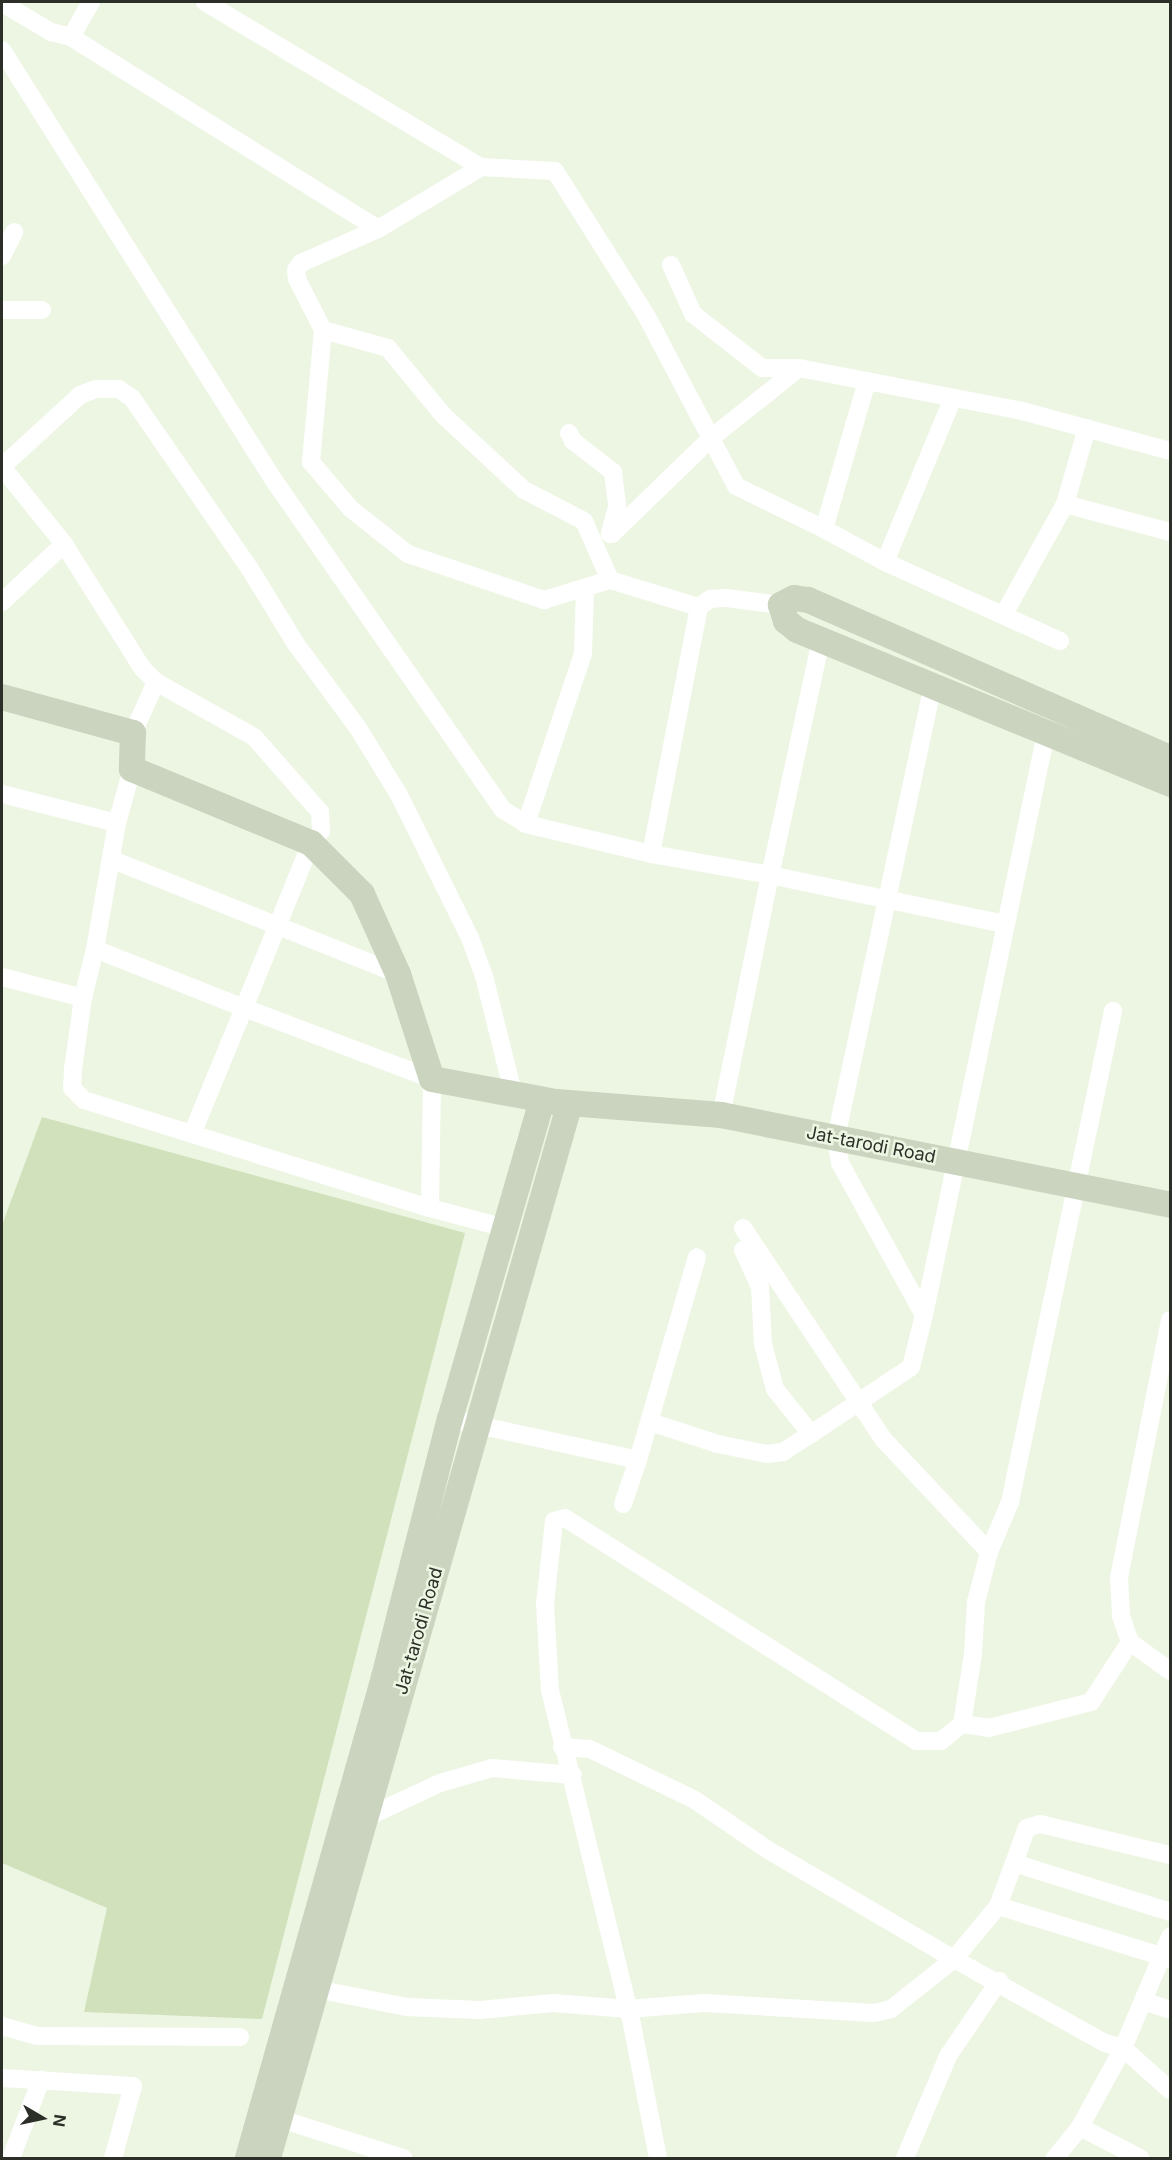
<!DOCTYPE html>
<html>
<head>
<meta charset="utf-8">
<style>
  body { margin:0 }
  #map { position:relative; width:1172px; height:2160px; overflow:hidden; background:#edf6e3; font-family:Inter,sans-serif }
  div>[style] { position:absolute }
  .green>* { inset:0; background:#d0e1bb }
  .street>* { height:18px; margin:-9px; padding:0 9px; transform-origin:9px; border-radius:9px; background:#fff }
  .secondary>* { height:26px; margin:-13px; padding:0 13px; transform-origin:13px; border-radius:13px; background:#cbd4bf }
  span { translate:-50% -50%; white-space:nowrap; text-align:center; line-height:1.15; -webkit-text-stroke:5px #edf6e3; paint-order:stroke }
  .street-label { font-size:18px; color:#2c2f28 }
  .frame { position:absolute; inset:0; border:3px solid #2c2f28; pointer-events:none }
  .north { position:absolute; left:12px; top:2088px; width:60px; height:60px; -webkit-text-stroke:4px #edf6e3; paint-order:stroke; rotate:99deg; font-size:16px; font-weight:700; line-height:24px; text-align:center; color:#2c2f28 }
  .north::after { content:''; display:block; margin:auto; width:21px; height:27px; background:#2c2f28; clip-path:polygon(50% 0,100% 100%,50% 72%,0 100%) }
</style>
</head>
<body>
<div id="map">
  <div class="green">
    <div style="clip-path:polygon(42px 1117px,465px 1233px,262px 2019px,84px 2012px,107px 1908px,2px 1863px,2px 1225px)"></div>
  </div>
  <div class="street">
    <div style="left:91px;top:2px;width:40px;rotate:119.7deg"></div>
    <div style="left:71px;top:37px;width:362px;rotate:32deg"></div>
    <div style="left:205px;top:2px;width:322px;rotate:30.9deg"></div>
    <div style="left:2px;top:3px;width:57px;rotate:30.6deg"></div>
    <div style="left:51px;top:32px;width:21px;rotate:14deg"></div>
    <div style="left:2px;top:50px;width:507px;rotate:57.72deg"></div>
    <div style="left:273px;top:479px;width:402px;rotate:55.2deg"></div>
    <div style="left:502px;top:809px;width:28px;rotate:32deg"></div>
    <div style="left:526px;top:824px;width:129px;rotate:13.5deg"></div>
    <div style="left:651px;top:854px;width:121px;rotate:10deg"></div>
    <div style="left:770px;top:875px;width:245px;rotate:101.5deg"></div>
    <div style="left:2px;top:256px;width:27px;rotate:-63deg"></div>
    <div style="left:671px;top:265px;width:54px;rotate:65.8deg"></div>
    <div style="left:693px;top:314px;width:88px;rotate:38deg"></div>
    <div style="left:762px;top:368px;width:37px"></div>
    <div style="left:799px;top:368px;width:227px;rotate:10.9deg"></div>
    <div style="left:1022px;top:411px;width:153px;rotate:15.1deg"></div>
    <div style="left:2px;top:310px;width:40px"></div>
    <div style="left:323px;top:330px;width:133px;rotate:95.2deg"></div>
    <div style="left:311px;top:462px;width:62px;rotate:49.6deg"></div>
    <div style="left:351px;top:509px;width:73px;rotate:38.3deg"></div>
    <div style="left:408px;top:554px;width:144px;rotate:18.7deg"></div>
    <div style="left:544px;top:600px;width:69px;rotate:-16.9deg"></div>
    <div style="left:610px;top:580px;width:93px;rotate:16.9deg"></div>
    <div style="left:867px;top:381px;width:154px;rotate:106.2deg"></div>
    <div style="left:824px;top:529px;width:69px;rotate:28.4deg"></div>
    <div style="left:885px;top:562px;width:192px;rotate:24.3deg"></div>
    <div style="left:569px;top:433px;width:9px;rotate:63deg"></div>
    <div style="left:573px;top:441px;width:51px;rotate:37.8deg"></div>
    <div style="left:613px;top:472px;width:35px;rotate:83deg"></div>
    <div style="left:617px;top:507px;width:28px;rotate:105deg"></div>
    <div style="left:4px;top:465px;width:103px;rotate:-42.6deg"></div>
    <div style="left:80px;top:395px;width:17px;rotate:-21deg"></div>
    <div style="left:96px;top:389px;width:23px"></div>
    <div style="left:119px;top:389px;width:16px;rotate:35deg"></div>
    <div style="left:132px;top:398px;width:208px;rotate:55.4deg"></div>
    <div style="left:250px;top:569px;width:88px;rotate:58.5deg"></div>
    <div style="left:296px;top:644px;width:104px;rotate:53.6deg"></div>
    <div style="left:358px;top:728px;width:79px;rotate:58.5deg"></div>
    <div style="left:399px;top:795px;width:160px;rotate:63.6deg"></div>
    <div style="left:470px;top:938px;width:40px;rotate:69.8deg"></div>
    <div style="left:484px;top:976px;width:124px;rotate:76deg"></div>
    <div style="left:2px;top:467px;width:99px;rotate:51.2deg"></div>
    <div style="left:64px;top:544px;width:85px;rotate:136.9deg"></div>
    <div style="left:1065px;top:504px;width:109px;rotate:14.9deg"></div>
    <div style="left:612px;top:534px;width:138px;rotate:-44.1deg"></div>
    <div style="left:711px;top:438px;width:112px;rotate:-38.5deg"></div>
    <div style="left:64px;top:544px;width:146px;rotate:57.8deg"></div>
    <div style="left:142px;top:668px;width:20px;rotate:45deg"></div>
    <div style="left:885px;top:562px;width:178px;rotate:-67.5deg"></div>
    <div style="left:610px;top:580px;width:64px;rotate:-113.8deg"></div>
    <div style="left:584px;top:521px;width:68px;rotate:-152.7deg"></div>
    <div style="left:524px;top:490px;width:110px;rotate:-137.2deg"></div>
    <div style="left:443px;top:415px;width:87px;rotate:-129.4deg"></div>
    <div style="left:388px;top:348px;width:67px;rotate:-164.5deg"></div>
    <div style="left:323px;top:330px;width:57px;rotate:-117deg"></div>
    <div style="left:297px;top:279px;width:9px;rotate:-96deg"></div>
    <div style="left:296px;top:270px;width:9px;rotate:-54deg"></div>
    <div style="left:301px;top:263px;width:84px;rotate:-23.8deg"></div>
    <div style="left:378px;top:229px;width:120px;rotate:-31deg"></div>
    <div style="left:481px;top:167px;width:74px;rotate:3.1deg"></div>
    <div style="left:555px;top:171px;width:170px;rotate:57.7deg"></div>
    <div style="left:646px;top:315px;width:193px;rotate:62.2deg"></div>
    <div style="left:736px;top:486px;width:98px;rotate:26deg"></div>
    <div style="left:1004px;top:614px;width:126px;rotate:-61deg"></div>
    <div style="left:1065px;top:504px;width:79px;rotate:-73.9deg"></div>
    <div style="left:821px;top:640px;width:240px;rotate:102.2deg"></div>
    <div style="left:770px;top:875px;width:239px;rotate:11.8deg"></div>
    <div style="left:933px;top:685px;width:463px;rotate:102.1deg"></div>
    <div style="left:836px;top:1138px;width:25px;rotate:81deg"></div>
    <div style="left:840px;top:1163px;width:174px;rotate:61.1deg"></div>
    <div style="left:924px;top:1315px;width:604px;rotate:-78.15deg"></div>
    <div style="left:2px;top:794px;width:119px;rotate:14.2deg"></div>
    <div style="left:117px;top:823px;width:128px;rotate:99.9deg"></div>
    <div style="left:95px;top:949px;width:160px;rotate:21.6deg"></div>
    <div style="left:244px;top:1008px;width:178px;rotate:-67.9deg"></div>
    <div style="left:311px;top:843px;width:16px;rotate:-50deg"></div>
    <div style="left:321px;top:831px;width:19px;rotate:-93deg"></div>
    <div style="left:320px;top:812px;width:100px;rotate:-131.3deg"></div>
    <div style="left:254px;top:737px;width:112px;rotate:-150.7deg"></div>
    <div style="left:156px;top:682px;width:56px;rotate:114.3deg"></div>
    <div style="left:117px;top:823px;width:56px;rotate:-74.5deg"></div>
    <div style="left:526px;top:824px;width:179px;rotate:-71.5deg"></div>
    <div style="left:583px;top:654px;width:65px;rotate:-88.2deg"></div>
    <div style="left:651px;top:854px;width:252px;rotate:-79deg"></div>
    <div style="left:699px;top:607px;width:14px;rotate:-36deg"></div>
    <div style="left:710px;top:599px;width:16px;rotate:-4deg"></div>
    <div style="left:726px;top:598px;width:55px;rotate:7.3deg"></div>
    <div style="left:113px;top:860px;width:307px;rotate:21.8deg"></div>
    <div style="left:95px;top:949px;width:50px;rotate:103.8deg"></div>
    <div style="left:83px;top:998px;width:72px;rotate:98deg"></div>
    <div style="left:73px;top:1069px;width:19px;rotate:93deg"></div>
    <div style="left:72px;top:1088px;width:17px;rotate:45deg"></div>
    <div style="left:84px;top:1100px;width:113px;rotate:17.5deg"></div>
    <div style="left:192px;top:1134px;width:249px;rotate:17.3deg"></div>
    <div style="left:430px;top:1208px;width:129px;rotate:-89.1deg"></div>
    <div style="left:432px;top:1079px;width:201px;rotate:-159.3deg"></div>
    <div style="left:244px;top:1008px;width:136px;rotate:112.4deg"></div>
    <div style="left:2px;top:977px;width:84px;rotate:14.5deg"></div>
    <div style="left:430px;top:1208px;width:78px;rotate:14.9deg"></div>
    <div style="left:743px;top:1228px;width:255px;rotate:56.4deg"></div>
    <div style="left:884px;top:1440px;width:154px;rotate:46.8deg"></div>
    <div style="left:743px;top:1250px;width:41px;rotate:65.3deg"></div>
    <div style="left:760px;top:1287px;width:57px;rotate:87deg"></div>
    <div style="left:763px;top:1344px;width:47px;rotate:75.1deg"></div>
    <div style="left:775px;top:1389px;width:58px;rotate:51.3deg"></div>
    <div style="left:811px;top:1434px;width:120px;rotate:-33.8deg"></div>
    <div style="left:911px;top:1367px;width:54px;rotate:-76deg"></div>
    <div style="left:1170px;top:1320px;width:262px;rotate:101.2deg"></div>
    <div style="left:1119px;top:1577px;width:39px;rotate:87deg"></div>
    <div style="left:1121px;top:1616px;width:28px;rotate:71deg"></div>
    <div style="left:1130px;top:1642px;width:49px;rotate:35.9deg"></div>
    <div style="left:450px;top:1419px;width:192px;rotate:12.3deg"></div>
    <div style="left:638px;top:1460px;width:211px;rotate:-73.8deg"></div>
    <div style="left:650px;top:1422px;width:71px;rotate:17.9deg"></div>
    <div style="left:718px;top:1444px;width:50px;rotate:11.5deg"></div>
    <div style="left:767px;top:1454px;width:16px;rotate:-7deg"></div>
    <div style="left:783px;top:1452px;width:33px;rotate:-33deg"></div>
    <div style="left:623px;top:1504px;width:46px;rotate:-71.2deg"></div>
    <div style="left:962px;top:1724px;width:27px;rotate:8deg"></div>
    <div style="left:989px;top:1728px;width:105px;rotate:-14.3deg"></div>
    <div style="left:1091px;top:1702px;width:72px;rotate:-57deg"></div>
    <div style="left:562px;top:1747px;width:28px;rotate:4deg"></div>
    <div style="left:590px;top:1749px;width:117px;rotate:25.9deg"></div>
    <div style="left:695px;top:1800px;width:88px;rotate:34.4deg"></div>
    <div style="left:768px;top:1850px;width:216px;rotate:30.4deg"></div>
    <div style="left:954px;top:1959px;width:173px;rotate:29.1deg"></div>
    <div style="left:1105px;top:2043px;width:19px;rotate:16deg"></div>
    <div style="left:1123px;top:2048px;width:63px;rotate:41.8deg"></div>
    <div style="left:365px;top:1818px;width:83px;rotate:-25deg"></div>
    <div style="left:440px;top:1783px;width:54px;rotate:-16.1deg"></div>
    <div style="left:492px;top:1768px;width:81px;rotate:4.9deg"></div>
    <div style="left:1014px;top:1863px;width:37px;rotate:-70deg"></div>
    <div style="left:1027px;top:1828px;width:14px;rotate:-17deg"></div>
    <div style="left:1040px;top:1824px;width:134px;rotate:13.4deg"></div>
    <div style="left:998px;top:1906px;width:180px;rotate:17.1deg"></div>
    <div style="left:316px;top:1989px;width:93px;rotate:11.2deg"></div>
    <div style="left:407px;top:2007px;width:73px;rotate:2.4deg"></div>
    <div style="left:480px;top:2010px;width:73px;rotate:-5.5deg"></div>
    <div style="left:553px;top:2003px;width:75px;rotate:4.6deg"></div>
    <div style="left:628px;top:2009px;width:76px;rotate:-4.5deg"></div>
    <div style="left:704px;top:2003px;width:170px;rotate:3.4deg"></div>
    <div style="left:874px;top:2013px;width:17px;rotate:-13deg"></div>
    <div style="left:891px;top:2009px;width:80px;rotate:-38.4deg"></div>
    <div style="left:954px;top:1959px;width:69px;rotate:-50.3deg"></div>
    <div style="left:998px;top:1906px;width:46px;rotate:-69.6deg"></div>
    <div style="left:1014px;top:1863px;width:164px;rotate:17.4deg"></div>
    <div style="left:1143px;top:2001px;width:28px;rotate:18deg"></div>
    <div style="left:2px;top:2026px;width:36px;rotate:16deg"></div>
    <div style="left:37px;top:2036px;width:203px;rotate:0.3deg"></div>
    <div style="left:2px;top:2078px;width:131px;rotate:3.5deg"></div>
    <div style="left:133px;top:2086px;width:75px;rotate:105.5deg"></div>
    <div style="left:268px;top:2115px;width:142px;rotate:17.7deg"></div>
    <div style="left:1080px;top:2127px;width:68px;rotate:27.3deg"></div>
    <div style="left:11px;top:2158px;width:84px;rotate:-69deg"></div>
    <div style="left:658px;top:2158px;width:136px;rotate:-101deg"></div>
    <div style="left:632px;top:2024px;width:343px;rotate:-103.8deg"></div>
    <div style="left:550px;top:1691px;width:87px;rotate:-93.3deg"></div>
    <div style="left:545px;top:1604px;width:83px;rotate:-83.8deg"></div>
    <div style="left:554px;top:1521px;width:11px;rotate:-15deg"></div>
    <div style="left:565px;top:1518px;width:416px;rotate:32.4deg"></div>
    <div style="left:916px;top:1741px;width:25px"></div>
    <div style="left:941px;top:1741px;width:27px;rotate:-39deg"></div>
    <div style="left:962px;top:1724px;width:71px;rotate:-81.1deg"></div>
    <div style="left:973px;top:1654px;width:52px;rotate:-86.7deg"></div>
    <div style="left:976px;top:1602px;width:52px;rotate:-75.4deg"></div>
    <div style="left:989px;top:1552px;width:54px;rotate:-67.2deg"></div>
    <div style="left:1010px;top:1502px;width:502px;rotate:-78.15deg"></div>
    <div style="left:905px;top:2158px;width:111px;rotate:-67.1deg"></div>
    <div style="left:948px;top:2056px;width:91px;rotate:-55.8deg"></div>
    <div style="left:1055px;top:2158px;width:40px;rotate:-51deg"></div>
    <div style="left:1080px;top:2127px;width:90px;rotate:-61.4deg"></div>
    <div style="left:1123px;top:2048px;width:121px;rotate:-67.1deg"></div>
  </div>
  <div class="secondary">
    <div style="left:2px;top:697px;width:136px;rotate:15.4deg"></div>
    <div style="left:133px;top:733px;width:36px;rotate:92deg"></div>
    <div style="left:132px;top:769px;width:194px;rotate:22.5deg"></div>
    <div style="left:311px;top:843px;width:72px;rotate:45deg"></div>
    <div style="left:362px;top:894px;width:88px;rotate:65.8deg"></div>
    <div style="left:398px;top:974px;width:110px;rotate:72.1deg"></div>
    <div style="left:432px;top:1079px;width:126px;rotate:10.5deg"></div>
    <div style="left:556px;top:1102px;width:166px;rotate:4.5deg"></div>
    <div style="left:721px;top:1115px;width:458px;rotate:11.3deg"></div>
    <div style="left:1170px;top:758px;width:395px;rotate:-156.4deg"></div>
    <div style="left:808px;top:600px;width:14px;rotate:-172deg"></div>
    <div style="left:794px;top:598px;width:15px;rotate:152deg"></div>
    <div style="left:781px;top:605px;width:17px;rotate:73deg"></div>
    <div style="left:786px;top:621px;width:14px;rotate:39deg"></div>
    <div style="left:797px;top:630px;width:404px;rotate:22.4deg"></div>
    <div style="left:248px;top:2158px;width:500px;rotate:-74.2deg"></div>
    <div style="left:384px;top:1677px;width:266px;rotate:-75.7deg"></div>
    <div style="left:450px;top:1419px;width:332px;rotate:-73.9deg"></div>
    <div style="left:268px;top:2158px;width:1097px;rotate:-74.03deg"></div>
  </div>
  <div class="street-label">
    <span style="left:871px;top:1145px;rotate:11deg">Jat-tarodi Road</span>
    <span style="left:419px;top:1631px;rotate:-74deg">Jat-tarodi Road</span>
  </div>
  <div class="frame"></div>
  <div class="north">N</div>
</div>
</body>
</html>
